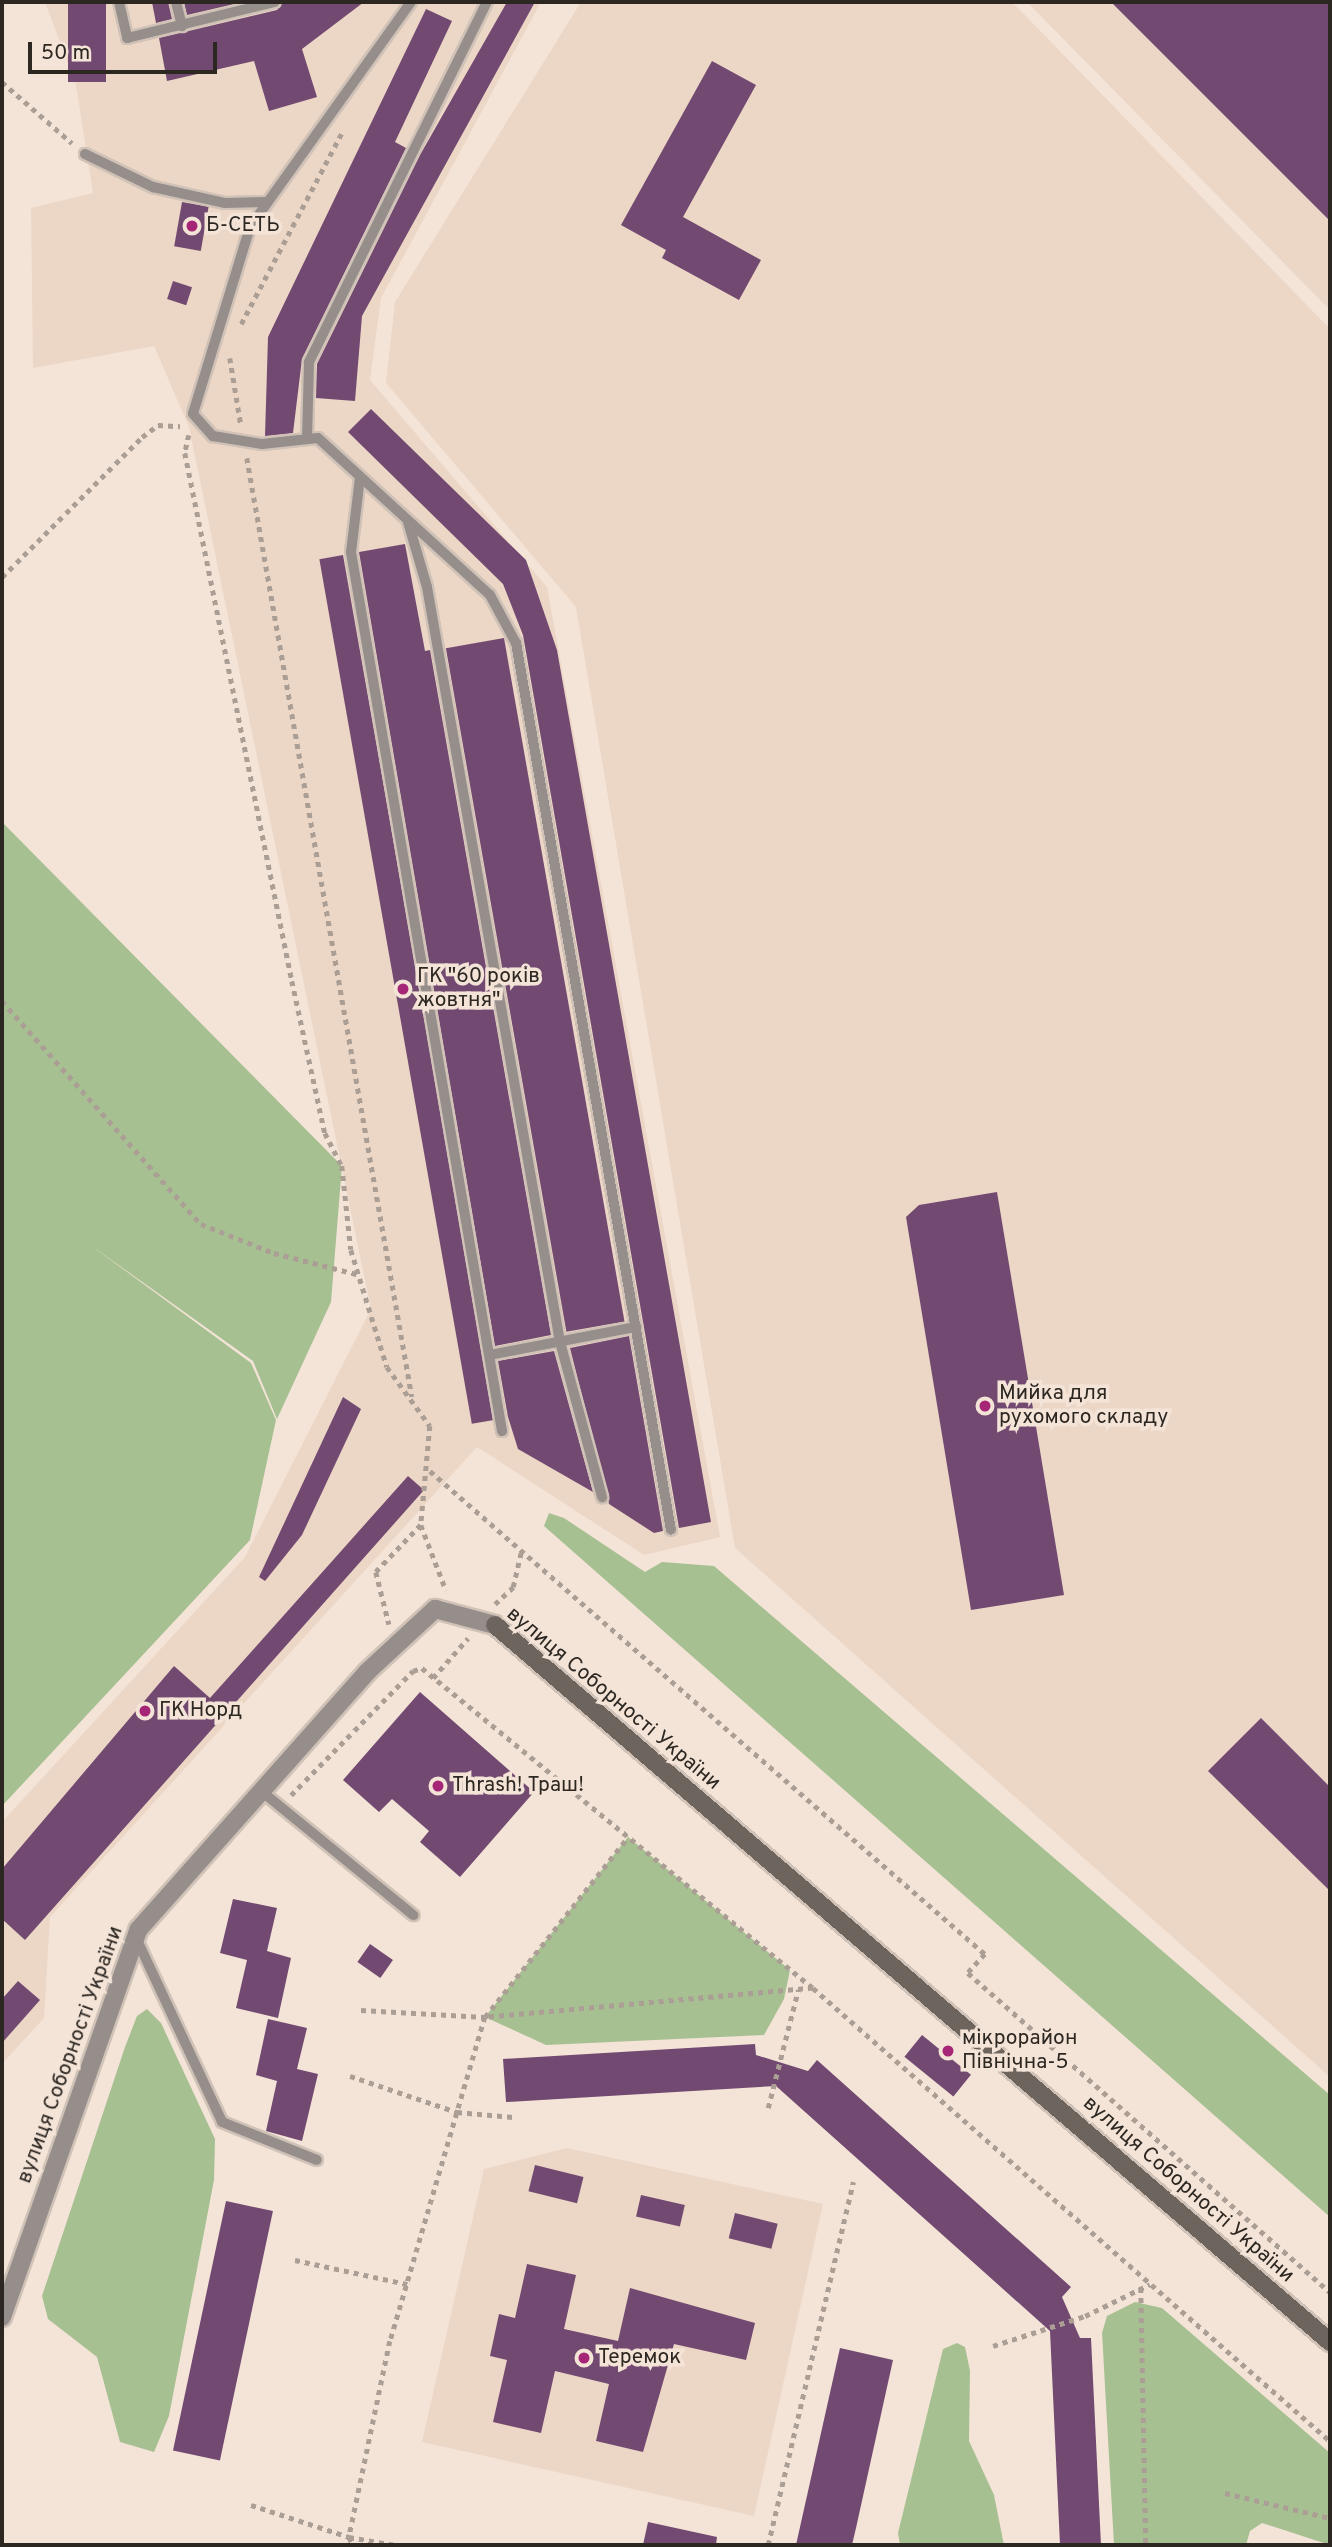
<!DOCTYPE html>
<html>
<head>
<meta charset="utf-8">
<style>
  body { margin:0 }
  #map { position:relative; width:1332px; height:2547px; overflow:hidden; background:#f4e4d8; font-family:Overpass,sans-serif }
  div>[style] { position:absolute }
  .built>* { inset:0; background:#ecd6c6 }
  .green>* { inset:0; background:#a7c092 }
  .building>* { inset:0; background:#724a71; transform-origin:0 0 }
  .path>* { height:4.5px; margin-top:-2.25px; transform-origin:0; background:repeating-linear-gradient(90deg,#aa9e95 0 5px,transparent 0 10px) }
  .roads { filter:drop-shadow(2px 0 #d0c2b7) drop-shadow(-2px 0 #d0c2b7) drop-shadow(0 2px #d0c2b7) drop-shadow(0 -2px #d0c2b7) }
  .lane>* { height:10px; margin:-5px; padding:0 5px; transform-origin:5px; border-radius:5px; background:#968e8a }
  .street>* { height:18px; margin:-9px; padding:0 9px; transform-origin:9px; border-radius:9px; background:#968e8a }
  .secondary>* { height:18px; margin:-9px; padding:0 9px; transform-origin:9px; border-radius:9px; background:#6e645e }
  .dots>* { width:19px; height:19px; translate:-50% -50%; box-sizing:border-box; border:4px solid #f4e4d8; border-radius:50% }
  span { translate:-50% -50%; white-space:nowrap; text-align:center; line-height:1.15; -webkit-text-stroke:7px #f4e4d8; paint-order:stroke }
  .poi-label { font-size:21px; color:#2d2722 }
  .left { translate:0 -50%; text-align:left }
  .street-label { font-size:21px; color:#2d2722 }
  .frame { position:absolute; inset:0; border:4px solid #2d2722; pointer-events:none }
  .scale { position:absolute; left:28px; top:42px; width:189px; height:32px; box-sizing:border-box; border:4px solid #2d2722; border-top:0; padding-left:9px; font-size:21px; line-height:24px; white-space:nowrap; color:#2d2722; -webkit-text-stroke:5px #f4e4d8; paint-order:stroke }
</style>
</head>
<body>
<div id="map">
  <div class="built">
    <div style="clip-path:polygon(45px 2px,541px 2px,381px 298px,370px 380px,547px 587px,720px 1537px,644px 1555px,477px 1447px,50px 1917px,44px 2018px,2px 2064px,2px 1822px,245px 1557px,371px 1309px,189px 427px,154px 346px,33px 368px,31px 208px,93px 193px,76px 85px)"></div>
    <div style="clip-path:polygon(581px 2px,1012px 2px,1330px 329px,1330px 2077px,735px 1548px,576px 607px,386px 383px,395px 302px)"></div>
    <div style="clip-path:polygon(1027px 2px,1330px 2px,1330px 310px)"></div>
    <div style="clip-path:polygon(567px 2148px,823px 2204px,754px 2516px,422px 2442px,484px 2169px)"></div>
  </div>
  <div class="green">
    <div style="clip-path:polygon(2px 822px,342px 1166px,331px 1302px,277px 1419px,253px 1361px,89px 1244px,251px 1363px,276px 1420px,250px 1540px,2px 1806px)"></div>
    <div style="clip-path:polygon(549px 1513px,564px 1518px,645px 1572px,662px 1562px,714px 1566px,1330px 2095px,1330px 2217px,544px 1526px)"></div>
    <div style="clip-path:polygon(628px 1837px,790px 1970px,784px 1999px,764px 2035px,546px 2045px,485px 2017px)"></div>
    <div style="clip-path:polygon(147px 2009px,161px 2023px,215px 2139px,214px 2180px,169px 2416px,154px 2452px,120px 2442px,97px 2357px,48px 2319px,42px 2296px,125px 2047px,137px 2016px)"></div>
    <div style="clip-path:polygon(1135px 2302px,1162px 2308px,1330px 2453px,1330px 2545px,1262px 2523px,1250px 2531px,1246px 2545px,1114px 2545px,1102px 2333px,1107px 2316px)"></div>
    <div style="clip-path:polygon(957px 2343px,965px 2347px,970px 2371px,969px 2441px,994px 2495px,1004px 2545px,900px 2545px,898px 2533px,943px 2349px)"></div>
  </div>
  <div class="building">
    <div style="left:68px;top:2px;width:38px;height:80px"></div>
    <div style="clip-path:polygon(152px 2px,168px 2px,172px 19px,156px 23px)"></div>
    <div style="clip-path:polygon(184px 2px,243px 2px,187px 15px)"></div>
    <div style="clip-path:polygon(283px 2px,364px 2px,302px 49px,317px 97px,269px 111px,254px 61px,167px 81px,159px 38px,277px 10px)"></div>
    <div style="clip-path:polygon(507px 2px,535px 2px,362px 316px,355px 401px,316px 398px,317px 364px,420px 155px)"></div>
    <div style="clip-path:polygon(1111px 2px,1330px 2px,1330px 221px)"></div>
    <div style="clip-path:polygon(426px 9px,452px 21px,395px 142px,406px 148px,302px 359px,293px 433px,265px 436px,268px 337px)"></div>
    <div style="clip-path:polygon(712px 61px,756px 85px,683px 217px,761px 260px,739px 300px,662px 258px,666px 250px,621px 225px)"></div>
    <div style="left:182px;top:202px;width:27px;height:45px;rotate:10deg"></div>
    <div style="left:173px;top:281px;width:20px;height:19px;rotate:18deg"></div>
    <div style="clip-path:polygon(371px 409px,526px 560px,557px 650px,711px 1522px,679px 1528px,523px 635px,503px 584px,348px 432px)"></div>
    <div style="clip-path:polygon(405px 544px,425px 651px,430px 650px,551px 1335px,495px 1346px,359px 552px)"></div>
    <div style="left:343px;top:555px;width:878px;height:24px;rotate:80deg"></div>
    <div style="left:504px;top:638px;width:694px;height:59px;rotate:80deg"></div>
    <div style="clip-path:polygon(997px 1192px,1064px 1595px,971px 1610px,906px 1217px,919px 1205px)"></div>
    <div style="clip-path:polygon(629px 1336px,663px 1531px,654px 1533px,609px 1504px,570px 1348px)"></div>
    <div style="clip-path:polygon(554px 1351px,593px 1492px,518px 1449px,508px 1417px,498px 1361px)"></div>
    <div style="clip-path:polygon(343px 1397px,361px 1409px,302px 1535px,265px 1581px,259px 1577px)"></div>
    <div style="clip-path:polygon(408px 1476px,424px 1490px,25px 1940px,2px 1919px,2px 1869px,174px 1666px,210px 1698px)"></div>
    <div style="clip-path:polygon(420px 1692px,534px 1792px,460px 1877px,420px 1842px,429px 1831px,392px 1799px,379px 1812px,343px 1780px)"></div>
    <div style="clip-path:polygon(1261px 1718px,1330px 1787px,1330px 1891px,1208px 1771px)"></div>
    <div style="clip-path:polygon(233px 1899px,277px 1908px,267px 1951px,291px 1958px,278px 2018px,236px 2008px,247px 1960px,220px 1953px)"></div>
    <div style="left:370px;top:1944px;width:28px;height:22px;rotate:35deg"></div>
    <div style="clip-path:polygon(18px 1981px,40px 2000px,2px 2043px,2px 1999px)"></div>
    <div style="clip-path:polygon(268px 2019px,307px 2028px,297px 2069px,318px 2074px,302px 2141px,266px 2131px,277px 2081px,256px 2075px)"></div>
    <div style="left:922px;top:2035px;width:63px;height:28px;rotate:39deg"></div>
    <div style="clip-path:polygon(755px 2044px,756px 2055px,808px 2071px,817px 2060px,1071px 2287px,1062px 2297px,1080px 2338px,1091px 2338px,1101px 2545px,1060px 2545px,1050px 2331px,776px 2086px,506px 2102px,503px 2059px)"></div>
    <div style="left:535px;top:2165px;width:50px;height:27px;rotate:14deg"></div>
    <div style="left:641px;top:2195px;width:45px;height:22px;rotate:13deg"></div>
    <div style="left:226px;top:2201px;width:48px;height:255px;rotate:12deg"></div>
    <div style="left:735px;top:2213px;width:44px;height:26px;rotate:14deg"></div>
    <div style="clip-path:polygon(527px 2264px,576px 2275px,564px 2329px,618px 2341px,630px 2288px,755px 2323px,746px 2360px,674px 2344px,643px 2452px,596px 2441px,609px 2384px,555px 2371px,541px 2433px,493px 2422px,507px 2360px,490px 2356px,499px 2314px,515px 2318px)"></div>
    <div style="clip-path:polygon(840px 2348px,893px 2360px,856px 2528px,852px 2545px,796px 2545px)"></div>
    <div style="clip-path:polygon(648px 2522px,717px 2537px,716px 2545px,643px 2545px)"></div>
  </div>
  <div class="path">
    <div style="left:2px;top:82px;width:93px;rotate:41.1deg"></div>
    <div style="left:241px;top:324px;width:215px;rotate:-62.2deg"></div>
    <div style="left:230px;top:358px;width:68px;rotate:80.7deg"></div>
    <div style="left:189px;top:435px;width:18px;rotate:103deg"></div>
    <div style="left:185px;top:453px;width:539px;rotate:78.54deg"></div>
    <div style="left:292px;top:981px;width:156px;rotate:77.8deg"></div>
    <div style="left:325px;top:1133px;width:37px;rotate:63deg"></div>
    <div style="left:342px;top:1166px;width:84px;rotate:83.9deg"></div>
    <div style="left:351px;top:1250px;width:122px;rotate:72.9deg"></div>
    <div style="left:387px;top:1367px;width:73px;rotate:53.9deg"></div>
    <div style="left:430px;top:1426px;width:99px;rotate:95.2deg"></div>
    <div style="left:421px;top:1525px;width:65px;rotate:133.8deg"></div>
    <div style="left:376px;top:1572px;width:54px;rotate:76deg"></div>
    <div style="left:247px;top:458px;width:953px;rotate:80.03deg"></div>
    <div style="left:2px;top:577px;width:198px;rotate:-45deg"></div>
    <div style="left:142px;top:437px;width:20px;rotate:-37deg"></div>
    <div style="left:158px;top:425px;width:22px;rotate:3deg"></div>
    <div style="left:2px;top:1001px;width:299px;rotate:48.3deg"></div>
    <div style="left:201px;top:1224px;width:79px;rotate:21.7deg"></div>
    <div style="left:274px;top:1253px;width:89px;rotate:14.3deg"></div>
    <div style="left:430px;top:1471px;width:736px;rotate:41.03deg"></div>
    <div style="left:985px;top:1954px;width:25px;rotate:132deg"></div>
    <div style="left:968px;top:1973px;width:482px;rotate:41.4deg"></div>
    <div style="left:421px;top:1525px;width:70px;rotate:69deg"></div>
    <div style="left:495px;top:1604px;width:25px;rotate:-43deg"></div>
    <div style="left:513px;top:1587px;width:35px;rotate:-77deg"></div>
    <div style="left:433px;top:1678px;width:53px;rotate:-48.8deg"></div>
    <div style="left:291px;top:1795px;width:174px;rotate:-45.5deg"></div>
    <div style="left:413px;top:1671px;width:9px;rotate:-18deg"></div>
    <div style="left:422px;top:1668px;width:505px;rotate:39.3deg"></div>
    <div style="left:813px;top:1988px;width:329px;rotate:174.9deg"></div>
    <div style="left:485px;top:2017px;width:338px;rotate:106.3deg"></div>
    <div style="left:390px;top:2341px;width:200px;rotate:101.8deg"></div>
    <div style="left:349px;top:2537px;width:47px;rotate:9.9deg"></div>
    <div style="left:813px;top:1988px;width:687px;rotate:41.23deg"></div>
    <div style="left:361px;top:2010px;width:124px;rotate:3.2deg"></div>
    <div style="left:485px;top:2017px;width:230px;rotate:-51.5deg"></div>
    <div style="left:350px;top:2076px;width:113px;rotate:18.6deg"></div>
    <div style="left:457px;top:2112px;width:56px;rotate:5.1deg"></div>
    <div style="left:768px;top:2108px;width:122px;rotate:-75.7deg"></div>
    <div style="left:295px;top:2260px;width:115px;rotate:12.1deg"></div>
    <div style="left:1141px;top:2288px;width:257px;rotate:88.9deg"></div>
    <div style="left:993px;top:2346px;width:97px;rotate:-18.1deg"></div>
    <div style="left:1085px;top:2316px;width:72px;rotate:-26.2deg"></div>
    <div style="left:1225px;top:2493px;width:108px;rotate:13.4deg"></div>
    <div style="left:251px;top:2505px;width:103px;rotate:18.1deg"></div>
    <div style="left:349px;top:2537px;width:9px;rotate:63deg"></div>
    <div style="left:768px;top:2545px;width:373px;rotate:-76.8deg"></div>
  </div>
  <div class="roads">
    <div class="lane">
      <div style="left:119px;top:2px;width:37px;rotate:77deg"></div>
      <div style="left:127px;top:38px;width:152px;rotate:-13.7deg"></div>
      <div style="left:176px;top:2px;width:25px;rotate:76deg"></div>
      <div style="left:411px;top:2px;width:277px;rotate:125.6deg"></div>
      <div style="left:250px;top:227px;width:195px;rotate:107deg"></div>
      <div style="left:193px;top:414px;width:30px;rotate:48deg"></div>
      <div style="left:213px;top:436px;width:50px;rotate:9.3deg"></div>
      <div style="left:262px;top:444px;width:56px;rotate:-6.1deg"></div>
      <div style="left:318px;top:438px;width:233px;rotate:42.4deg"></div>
      <div style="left:490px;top:595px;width:55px;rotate:61.6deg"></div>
      <div style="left:516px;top:643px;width:900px;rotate:80.09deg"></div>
      <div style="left:85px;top:154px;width:76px;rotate:25.9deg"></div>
      <div style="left:153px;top:187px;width:74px;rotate:12.5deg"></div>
      <div style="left:225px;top:203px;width:40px;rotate:-1.4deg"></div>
      <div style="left:307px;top:439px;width:77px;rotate:-88.5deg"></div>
      <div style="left:309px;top:362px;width:402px;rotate:-63.7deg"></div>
      <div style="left:360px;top:477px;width:76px;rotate:96.8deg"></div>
      <div style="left:351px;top:552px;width:892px;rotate:80.25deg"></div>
      <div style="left:408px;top:522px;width:68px;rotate:73.7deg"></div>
      <div style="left:427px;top:587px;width:767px;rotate:80.01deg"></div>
      <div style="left:560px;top:1342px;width:161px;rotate:74.8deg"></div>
      <div style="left:490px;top:1355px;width:149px;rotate:-10.9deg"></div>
      <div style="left:260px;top:1790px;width:198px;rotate:39.2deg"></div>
      <div style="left:136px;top:1938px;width:203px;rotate:64.9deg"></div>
      <div style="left:222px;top:2122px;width:102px;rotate:21.8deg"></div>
    </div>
    <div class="street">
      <div style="left:2px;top:2317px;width:411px;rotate:-70.6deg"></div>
      <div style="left:139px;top:1929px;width:344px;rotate:-48.4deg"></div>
      <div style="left:367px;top:1672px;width:93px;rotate:-42.8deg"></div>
      <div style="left:435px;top:1609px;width:62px;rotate:14.9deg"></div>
    </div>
    <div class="secondary">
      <div style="left:495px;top:1625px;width:1101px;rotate:40.65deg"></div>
    </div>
  </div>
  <div class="dots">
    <div style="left:192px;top:226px;background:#a52677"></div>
    <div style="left:403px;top:989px;background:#a52677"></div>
    <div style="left:985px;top:1406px;background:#a52677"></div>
    <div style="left:145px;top:1711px;background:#a52677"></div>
    <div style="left:438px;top:1786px;background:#a52677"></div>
    <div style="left:948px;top:2051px;background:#a52677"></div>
    <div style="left:584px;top:2358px;background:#a52677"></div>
  </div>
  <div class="poi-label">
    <span class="left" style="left:206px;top:226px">Б-СЕТЬ</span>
    <span class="left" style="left:417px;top:989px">ГК "60 років<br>жовтня"</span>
    <span class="left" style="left:999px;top:1406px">Мийка для<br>рухомого складу</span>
    <span class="left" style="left:159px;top:1711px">ГК Норд</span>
    <span class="left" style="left:452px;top:1786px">Thrash! Траш!</span>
    <span class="left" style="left:962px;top:2051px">мікрорайон<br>Північна-5</span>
    <span class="left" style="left:598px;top:2358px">Теремок</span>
  </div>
  <div class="street-label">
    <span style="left:613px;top:1699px;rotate:40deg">вулиця Соборності України</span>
    <span style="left:71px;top:2055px;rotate:-70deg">вулиця Соборності України</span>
    <span style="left:1188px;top:2190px;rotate:41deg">вулиця Соборності України</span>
  </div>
  <div class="frame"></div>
  <div class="scale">50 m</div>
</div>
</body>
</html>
